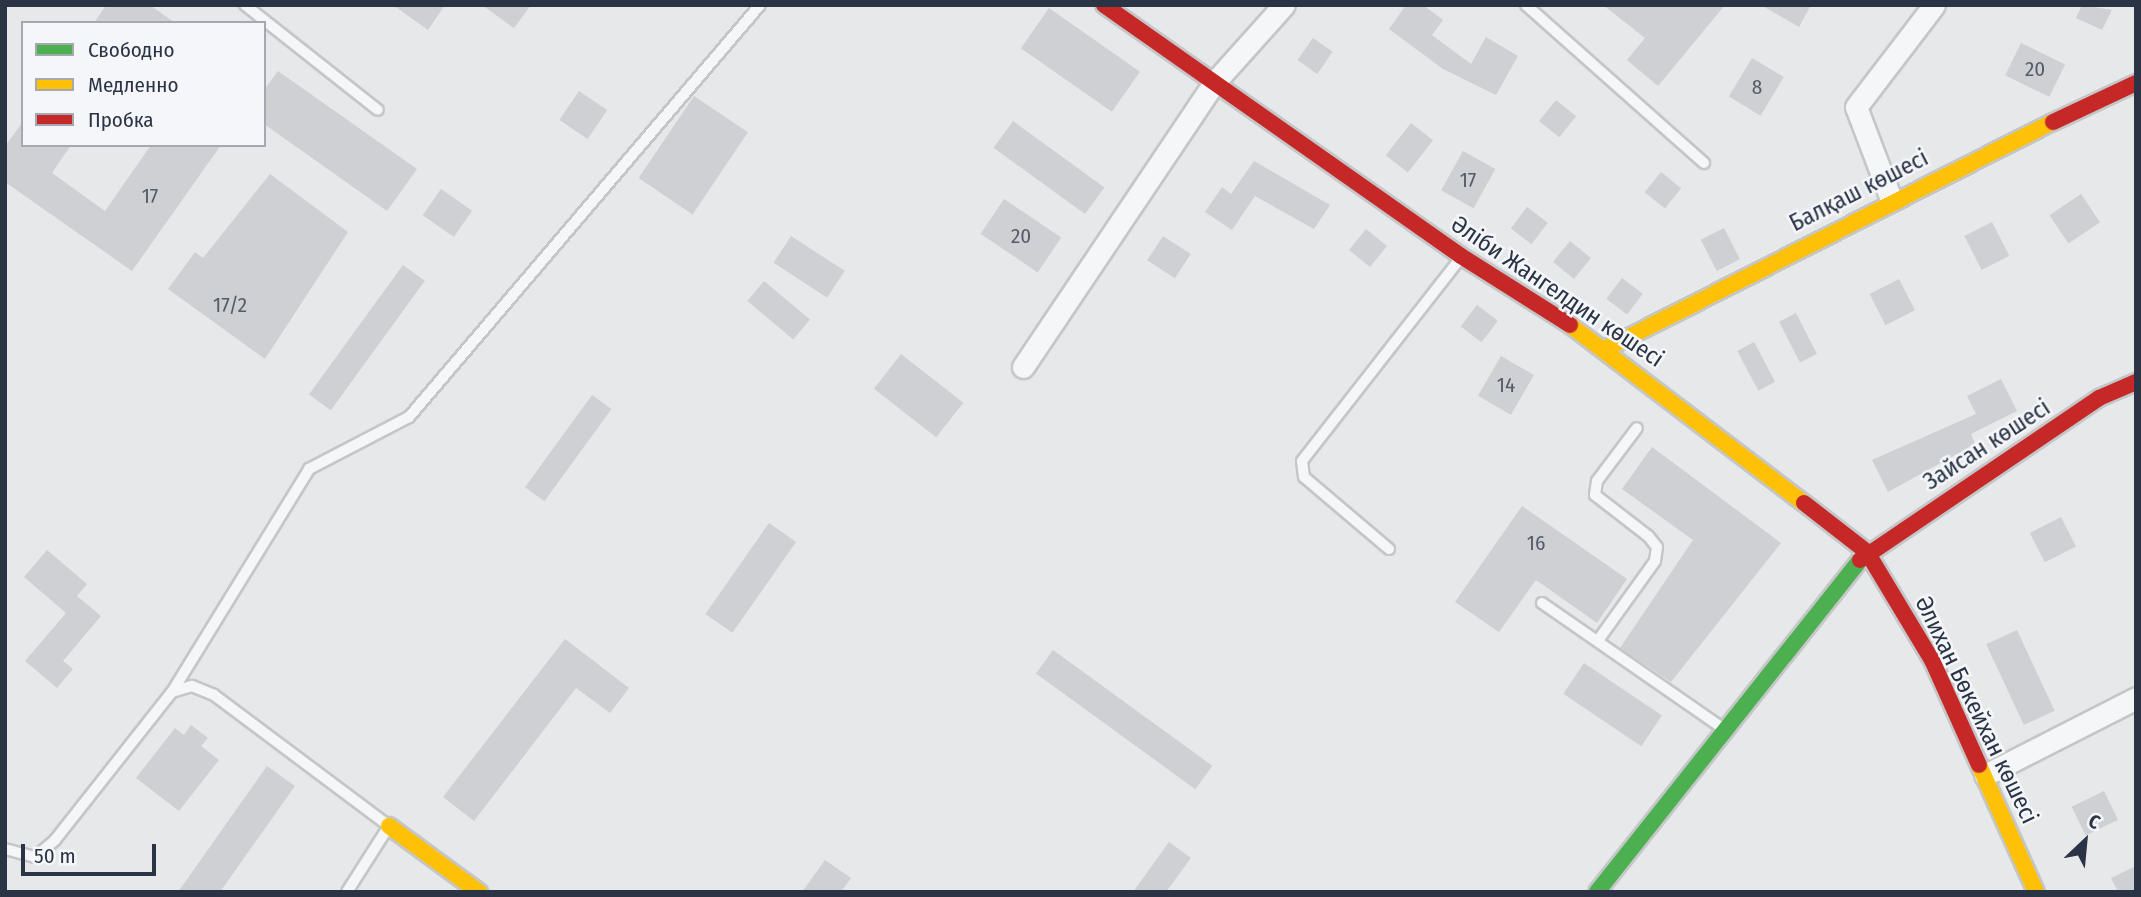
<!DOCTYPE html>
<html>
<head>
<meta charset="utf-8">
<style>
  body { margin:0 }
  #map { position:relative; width:2141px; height:897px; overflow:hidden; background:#e6e8ea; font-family:"Fira Sans Condensed",sans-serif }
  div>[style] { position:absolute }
  .building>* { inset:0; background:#ced0d3; transform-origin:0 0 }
  .roads { filter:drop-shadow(2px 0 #c4c6c8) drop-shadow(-2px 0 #c4c6c8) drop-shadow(0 2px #c4c6c8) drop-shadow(0 -2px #c4c6c8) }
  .lane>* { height:10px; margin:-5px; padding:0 5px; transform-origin:5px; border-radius:5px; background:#f5f6f7 }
  .street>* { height:21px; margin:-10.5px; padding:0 10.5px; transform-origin:10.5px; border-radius:10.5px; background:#f5f6f7 }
  .fast>* { height:16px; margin:-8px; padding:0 8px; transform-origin:8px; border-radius:8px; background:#4caf50 }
  .slow>* { height:16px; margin:-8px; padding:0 8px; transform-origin:8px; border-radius:8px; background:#ffc107 }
  .jam>* { height:16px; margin:-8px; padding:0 8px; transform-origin:8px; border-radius:8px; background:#c62828 }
  span { translate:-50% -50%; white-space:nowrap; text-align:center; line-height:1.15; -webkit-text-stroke:5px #f4f6f9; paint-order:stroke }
  .number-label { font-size:21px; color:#545c69 }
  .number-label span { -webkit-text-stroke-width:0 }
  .street-label { font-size:24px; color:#2b3445 }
  .frame { position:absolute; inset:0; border:7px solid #2b3445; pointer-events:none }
  .legend { position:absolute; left:21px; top:21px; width:245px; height:126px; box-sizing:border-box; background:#f4f6f9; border:2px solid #a4a8b1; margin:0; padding:9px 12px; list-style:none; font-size:21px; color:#2b3445 }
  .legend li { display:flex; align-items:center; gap:14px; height:35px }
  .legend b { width:35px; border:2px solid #a4a8b1 }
  .north { position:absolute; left:2050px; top:806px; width:70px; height:70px; -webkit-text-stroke:5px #f4f6f9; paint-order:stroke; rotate:26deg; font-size:19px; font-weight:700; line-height:28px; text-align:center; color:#2b3445 }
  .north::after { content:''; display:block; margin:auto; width:24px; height:32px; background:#2b3445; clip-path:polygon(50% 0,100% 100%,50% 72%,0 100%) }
  .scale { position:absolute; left:21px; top:844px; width:135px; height:32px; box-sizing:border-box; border:4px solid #2b3445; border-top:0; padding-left:9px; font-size:21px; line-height:24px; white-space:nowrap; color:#2b3445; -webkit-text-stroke:5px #f4f6f9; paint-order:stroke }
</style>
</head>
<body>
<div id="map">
  <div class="building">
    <div style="clip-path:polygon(106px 5px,150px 5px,175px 23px,94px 23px)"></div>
    <div style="clip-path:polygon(393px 5px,445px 5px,428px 30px)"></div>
    <div style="clip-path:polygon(482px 5px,531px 5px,514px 28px)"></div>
    <div style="clip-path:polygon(1406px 5px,1423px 5px,1443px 20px,1432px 35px,1471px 64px,1486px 37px,1518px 56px,1496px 95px,1443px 69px,1389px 29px)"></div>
    <div style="clip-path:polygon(1603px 5px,1725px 5px,1658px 86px,1627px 60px,1645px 38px)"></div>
    <div style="clip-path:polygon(1761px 5px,1811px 5px,1799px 27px)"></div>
    <div style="clip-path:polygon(2082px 5px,2112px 10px,2102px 30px,2076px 18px)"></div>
    <div style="left:1049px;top:8px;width:111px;height:49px;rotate:35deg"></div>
    <div style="left:1313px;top:38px;width:24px;height:27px;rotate:35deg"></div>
    <div style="left:2021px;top:43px;width:49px;height:36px;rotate:26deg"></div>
    <div style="left:1752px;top:58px;width:37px;height:45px;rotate:31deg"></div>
    <div style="clip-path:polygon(278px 71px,417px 169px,387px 211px,264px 124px,264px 90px)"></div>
    <div style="left:579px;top:91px;width:34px;height:35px;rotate:34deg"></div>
    <div style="left:694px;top:96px;width:65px;height:99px;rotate:34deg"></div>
    <div style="left:1556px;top:100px;width:26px;height:27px;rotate:39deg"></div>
    <div style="left:1013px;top:121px;width:113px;height:33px;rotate:36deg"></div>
    <div style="clip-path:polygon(23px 122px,23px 145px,71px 145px,52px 173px,105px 211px,151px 145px,221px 145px,132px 271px,5px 182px,5px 146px)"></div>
    <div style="left:1411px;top:123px;width:28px;height:41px;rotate:38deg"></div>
    <div style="left:1463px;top:151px;width:37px;height:45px;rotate:29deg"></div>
    <div style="clip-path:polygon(1254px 161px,1330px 205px,1314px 229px,1255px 196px,1232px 230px,1205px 212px,1222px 187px,1231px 194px)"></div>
    <div style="left:1661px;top:172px;width:26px;height:26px;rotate:39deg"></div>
    <div style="clip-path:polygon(270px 174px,348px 232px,265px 359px,168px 289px,195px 252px,203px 258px)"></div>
    <div style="left:441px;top:189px;width:38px;height:32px;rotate:35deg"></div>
    <div style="left:2081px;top:194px;width:34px;height:38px;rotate:56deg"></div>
    <div style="left:1004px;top:199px;width:69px;height:42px;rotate:34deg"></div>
    <div style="left:1527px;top:207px;width:26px;height:27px;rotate:37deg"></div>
    <div style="left:1992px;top:222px;width:38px;height:31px;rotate:63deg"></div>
    <div style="left:1724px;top:228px;width:35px;height:26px;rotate:63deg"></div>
    <div style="left:1366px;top:229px;width:27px;height:27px;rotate:39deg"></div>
    <div style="left:791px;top:236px;width:64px;height:32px;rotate:33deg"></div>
    <div style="left:1163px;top:236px;width:33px;height:29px;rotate:33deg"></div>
    <div style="left:1570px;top:241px;width:27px;height:27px;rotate:39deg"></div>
    <div style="left:403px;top:265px;width:27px;height:160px;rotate:36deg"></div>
    <div style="left:1622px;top:278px;width:26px;height:26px;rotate:37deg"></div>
    <div style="left:1899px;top:279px;width:35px;height:33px;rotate:63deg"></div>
    <div style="left:764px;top:281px;width:60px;height:26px;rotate:40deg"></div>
    <div style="left:1477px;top:305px;width:26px;height:27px;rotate:37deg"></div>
    <div style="left:1796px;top:313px;width:46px;height:19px;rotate:63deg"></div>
    <div style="left:1754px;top:342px;width:45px;height:19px;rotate:62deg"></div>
    <div style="left:901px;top:354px;width:79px;height:44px;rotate:38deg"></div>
    <div style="left:1501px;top:356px;width:38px;height:46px;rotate:30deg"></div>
    <div style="clip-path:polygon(2001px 379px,2017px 411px,1971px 434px,1975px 444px,1888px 492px,1872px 460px,1976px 414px,1967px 396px)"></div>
    <div style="left:592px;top:395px;width:24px;height:114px;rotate:36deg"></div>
    <div style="clip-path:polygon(1652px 447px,1781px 543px,1671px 682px,1620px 648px,1693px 540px,1622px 489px)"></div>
    <div style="clip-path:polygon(1522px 506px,1627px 579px,1597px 623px,1536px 580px,1499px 632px,1455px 602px)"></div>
    <div style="left:2061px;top:517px;width:33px;height:35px;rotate:63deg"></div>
    <div style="left:769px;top:523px;width:33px;height:111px;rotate:35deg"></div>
    <div style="clip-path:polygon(47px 550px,87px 584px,77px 596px,101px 616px,63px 661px,73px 669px,57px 688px,25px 661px,66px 613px,24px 577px)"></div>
    <div style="left:2017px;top:630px;width:89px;height:34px;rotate:65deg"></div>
    <div style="clip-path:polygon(565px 639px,629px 688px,610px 713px,576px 688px,474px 821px,443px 797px)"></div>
    <div style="left:1053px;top:650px;width:197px;height:29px;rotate:36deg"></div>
    <div style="left:1584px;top:663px;width:94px;height:37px;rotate:34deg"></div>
    <div style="clip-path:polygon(191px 725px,208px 738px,201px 746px,219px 760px,179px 811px,136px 778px,175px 728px,184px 735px)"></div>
    <div style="clip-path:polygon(267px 766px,295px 786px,220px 892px,178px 892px)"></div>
    <div style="left:2104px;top:791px;width:32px;height:36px;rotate:64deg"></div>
    <div style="clip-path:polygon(1169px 842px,1191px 858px,1166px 892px,1133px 892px)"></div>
    <div style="clip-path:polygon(825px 860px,851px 878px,841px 892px,802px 892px)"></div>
    <div style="clip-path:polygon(2136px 866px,2136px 892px,2118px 892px,2111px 878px)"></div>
  </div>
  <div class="roads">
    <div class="lane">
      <div style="left:245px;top:5px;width:169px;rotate:38.3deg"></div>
      <div style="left:1526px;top:5px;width:238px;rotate:41.6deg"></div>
      <div style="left:1389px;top:549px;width:111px;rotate:-139.7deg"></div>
      <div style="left:1304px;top:477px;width:16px;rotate:-97deg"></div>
      <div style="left:1302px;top:461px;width:256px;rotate:-52deg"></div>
      <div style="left:1542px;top:603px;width:221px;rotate:34.7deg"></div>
      <div style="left:1599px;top:639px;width:96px;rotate:-54.3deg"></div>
      <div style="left:1655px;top:561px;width:14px;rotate:-82deg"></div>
      <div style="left:1657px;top:547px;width:14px;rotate:-129deg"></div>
      <div style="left:1648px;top:536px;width:67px;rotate:-142.3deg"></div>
      <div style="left:1595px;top:495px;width:14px;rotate:-82deg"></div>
      <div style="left:1597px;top:481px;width:66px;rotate:-53deg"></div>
      <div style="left:172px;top:692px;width:262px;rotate:-58.4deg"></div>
      <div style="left:309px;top:469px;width:113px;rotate:-27.5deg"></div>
      <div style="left:409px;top:417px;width:541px;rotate:-49.57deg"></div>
      <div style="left:5px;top:849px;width:31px;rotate:15deg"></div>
      <div style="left:35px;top:857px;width:26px;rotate:-40deg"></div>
      <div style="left:55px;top:840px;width:189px;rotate:-51.7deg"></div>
      <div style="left:172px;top:692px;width:21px;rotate:-17deg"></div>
      <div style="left:192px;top:686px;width:24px;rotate:22deg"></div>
      <div style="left:214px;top:695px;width:219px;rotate:36.8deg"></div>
      <div style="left:389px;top:826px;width:78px;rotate:122.5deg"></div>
    </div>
    <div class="street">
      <div style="left:1891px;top:199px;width:98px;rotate:-110.8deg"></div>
      <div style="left:1856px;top:107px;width:128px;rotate:-52.6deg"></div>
      <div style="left:1023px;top:367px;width:341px;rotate:-56.1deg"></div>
      <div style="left:1213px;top:84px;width:106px;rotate:-48.1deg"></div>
      <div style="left:1985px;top:775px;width:169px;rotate:-27deg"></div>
    </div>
    <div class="fast">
      <div style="left:1597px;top:892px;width:424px;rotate:-51.6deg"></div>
    </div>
    <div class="slow">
      <div style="left:1570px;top:325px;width:294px;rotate:37.3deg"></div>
      <div style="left:1607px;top:348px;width:500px;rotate:-26.9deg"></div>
      <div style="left:1979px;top:765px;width:139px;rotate:65.8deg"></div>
      <div style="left:389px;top:826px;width:112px;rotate:36.3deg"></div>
    </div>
    <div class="jam">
      <div style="left:1104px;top:5px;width:436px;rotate:35.1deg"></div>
      <div style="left:1461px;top:256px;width:129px;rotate:32.3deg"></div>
      <div style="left:2053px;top:122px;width:92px;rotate:-25.2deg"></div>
      <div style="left:1804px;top:503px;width:80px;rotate:37.9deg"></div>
      <div style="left:1867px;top:552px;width:126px;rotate:59deg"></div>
      <div style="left:1932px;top:660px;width:115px;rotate:65.9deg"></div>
      <div style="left:1860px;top:560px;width:289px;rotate:-34.1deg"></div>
      <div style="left:2099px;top:398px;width:40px;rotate:-23.4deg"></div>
    </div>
  </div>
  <div class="number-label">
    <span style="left:2035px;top:69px">20</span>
    <span style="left:1757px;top:87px">8</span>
    <span style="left:1468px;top:180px">17</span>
    <span style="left:150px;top:196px">17</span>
    <span style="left:1021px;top:236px">20</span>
    <span style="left:230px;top:305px">17/2</span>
    <span style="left:1506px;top:385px">14</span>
    <span style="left:1536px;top:543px">16</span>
  </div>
  <div class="street-label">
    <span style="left:1859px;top:191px;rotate:-27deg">Балқаш көшесі</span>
    <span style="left:1557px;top:292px;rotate:34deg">Әліби Жангелдин көшесі</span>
    <span style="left:1987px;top:445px;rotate:-33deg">Зайсан көшесі</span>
    <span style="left:1976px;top:710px;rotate:64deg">Әлихан Бөкейхан көшесі</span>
  </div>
  <div class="frame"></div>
  <ul class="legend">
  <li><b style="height:9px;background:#4caf50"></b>Свободно</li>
  <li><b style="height:9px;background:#ffc107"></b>Медленно</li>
  <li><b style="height:9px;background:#c62828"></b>Пробка</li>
  </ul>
  <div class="north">С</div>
  <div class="scale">50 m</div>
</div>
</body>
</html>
